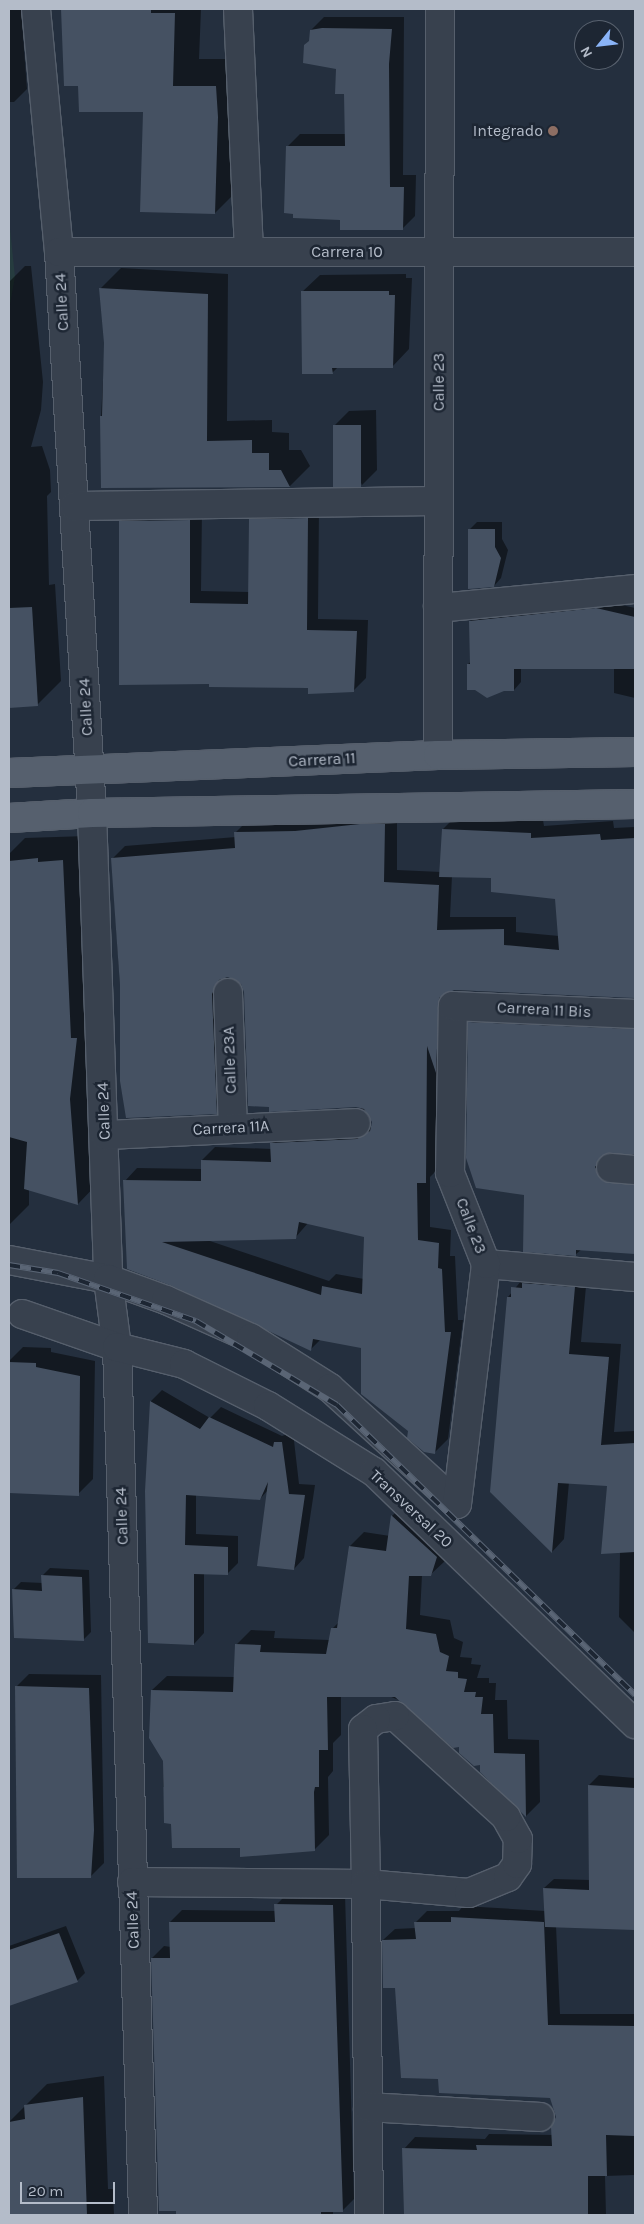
<!DOCTYPE html>
<html>
<head>
<meta charset="utf-8">
<style>
  body { margin:0 }
  #map { position:relative; width:644px; height:2224px; overflow:hidden; background:#242f3e; font-family:Karla,sans-serif }
  div>[style] { position:absolute }
  .green>* { inset:0; background:#263c3f }
  .shadow>* { inset:0; background:#0007 }
  .building>* { inset:0; background:#455162; transform-origin:0 0 }
  .roads { filter:drop-shadow(1px 0 #565f6c) drop-shadow(-1px 0 #565f6c) drop-shadow(0 1px #565f6c) drop-shadow(0 -1px #565f6c) }
  .street>* { height:28px; margin:-14px; padding:0 14px; transform-origin:14px; border-radius:14px; background:#38414e }
  .primary>* { height:28px; margin:-14px; padding:0 14px; transform-origin:14px; border-radius:14px; background:#56606e }
  .rail>* { height:5.5px; margin-top:-2.75px; transform-origin:0; background:repeating-linear-gradient(90deg,#1d2633 0 11px,#5a6575 0 22px); box-sizing:border-box; border-block:1px solid #5a6575 }
  .dots>* { width:14px; height:14px; translate:-50% -50%; box-sizing:border-box; border:2px solid #1d2633; border-radius:50% }
  span { translate:-50% -50%; white-space:nowrap; text-align:center; line-height:1.15; -webkit-text-stroke:5px #1d2633; paint-order:stroke }
  .poi-label { font-size:16px; color:#b4bcc9 }
  .right { translate:-100% -50%; text-align:right }
  .street-label { font-size:16px; color:#b4bcc9 }
  .frame { position:absolute; inset:0; border:10px solid #b4bcc9; pointer-events:none }
  .north { position:absolute; left:574px; top:20px; width:50px; height:50px; box-sizing:border-box; background:#1d2633; border:1px solid #59626f; border-radius:50%; rotate:241deg; font-size:14px; font-weight:700; line-height:20px; text-align:center; color:#b4bcc9 }
  .north::after { content:''; display:block; margin:auto; width:18px; height:22px; background:#8ab4f8; clip-path:polygon(50% 0,100% 100%,50% 72%,0 100%) }
  .scale { position:absolute; left:20px; top:2182px; width:95px; height:22px; box-sizing:border-box; border:2px solid #b4bcc9; border-top:0; padding-left:6px; font-size:15px; line-height:18px; white-space:nowrap; color:#b4bcc9; -webkit-text-stroke:4px #1d2633; paint-order:stroke }
</style>
</head>
<body>
<div id="map">
  <div class="green">
    <div style="clip-path:polygon(9px 219px,15px 277px,9px 310px)"></div>
  </div>
  <div class="shadow">
    <div style="clip-path:polygon(9px 9px,21px 9px,27px 89px,14px 102px,9px 102px)"></div>
    <div style="clip-path:polygon(62px 9px,201px 9px,199px 59px,242px 59px,242px 186px,215px 213px,144px 111px,79px 85px,66px 85px)"></div>
    <div style="clip-path:polygon(324px 17px,404px 17px,403px 175px,416px 175px,415px 216px,402px 229px,341px 218px,287px 147px,300px 134px,346px 134px,346px 93px,338px 68px,310px 40px,311px 30px)"></div>
    <div style="clip-path:polygon(25px 266px,31px 266px,43px 382px,41px 410px,31px 447px,42px 446px,50px 470px,51px 492px,47px 496px,49px 585px,55px 584px,61px 681px,38px 704px,9px 707px,9px 282px)"></div>
    <div style="clip-path:polygon(121px 268px,228px 274px,227px 421px,272px 420px,272px 432px,289px 433px,289px 450px,301px 450px,310px 466px,290px 486px,103px 487px,101px 417px,105px 343px,100px 289px)"></div>
    <div style="clip-path:polygon(406px 274px,406px 278px,412px 278px,409px 349px,392px 367px,338px 367px,332px 373px,302px 292px,320px 275px)"></div>
    <div style="clip-path:polygon(376px 410px,377px 470px,362px 485px,334px 426px,349px 411px)"></div>
    <div style="clip-path:polygon(319px 507px,318px 619px,368px 620px,366px 678px,354px 690px,210px 683px,120px 522px,132px 510px,202px 509px,201px 591px,249px 592px,250px 520px,262px 508px)"></div>
    <div style="clip-path:polygon(477px 522px,502px 522px,502px 539px,508px 550px,501px 578px,494px 586px,470px 529px)"></div>
    <div style="clip-path:polygon(604px 601px,635px 608px,635px 698px,614px 693px,614px 668px,521px 668px,521px 682px,514px 690px,468px 664px,472px 661px,470px 621px,478px 614px)"></div>
    <div style="clip-path:polygon(evenodd,397px 811px,397px 870px,441px 872px,443px 829px,456px 816px,543px 820px,544px 826px,613px 821px,614px 828px,635px 827px,635px 997px,452px 990px,438px 1169px,430px 1177px,430px 1227px,451px 1230px,450px 1256px,455px 1256px,458px 1320px,463px 1320px,448px 1439px,435px 1452px,410px 1430px,362px 1347px,321px 1339px,311px 1349px,173px 1285px,125px 1181px,137px 1168px,202px 1169px,202px 1160px,215px 1147px,272px 1149px,272px 1143px,285px 1130px,371px 1126px,373px 1123px,370px 1113px,356px 1106px,245px 992px,242px 983px,228px 976px,225px 980px,229px 1100px,216px 1113px,120px 986px,112px 859px,125px 846px,236px 837px,236px 832px,249px 819px,397px 811px,452px 876px,492px 877px,556px 898px,559px 936px,516px 932px,516px 917px,450px 917px,452px 876px,397px 811px,308px 1223px,365px 1236px,364px 1279px,336px 1274px,329px 1281px,207px 1240px,295px 1238px,308px 1223px)"></div>
    <div style="clip-path:polygon(87px 836px,102px 1179px,78px 1204px,29px 1189px,29px 1205px,9px 1225px,9px 854px,25px 838px)"></div>
    <div style="clip-path:polygon(483px 1010px,635px 1017px,635px 1153px,608px 1153px,615px 1169px,635px 1171px,635px 1252px,582px 1249px,575px 1255px,525px 1194px,470px 1023px)"></div>
    <div style="clip-path:polygon(526px 1275px,587px 1275px,581px 1342px,621px 1344px,614px 1432px,635px 1431px,635px 1633px,619px 1617px,620px 1551px,608px 1485px,569px 1482px,564px 1539px,552px 1552px,508px 1297px)"></div>
    <div style="clip-path:polygon(23px 1347px,51px 1348px,51px 1352px,95px 1361px,93px 1479px,78px 1494px,10px 1492px,9px 1361px)"></div>
    <div style="clip-path:polygon(162px 1390px,210px 1418px,221px 1407px,282px 1436px,293px 1432px,299px 1484px,315px 1485px,304px 1558px,294px 1569px,268px 1490px,260px 1499px,196px 1494px,196px 1534px,238px 1536px,238px 1563px,227px 1574px,204px 1573px,204px 1633px,194px 1644px,147px 1492px,151px 1401px)"></div>
    <div style="clip-path:polygon(406px 1502px,450px 1542px,445px 1561px,430px 1575px,422px 1575px,420px 1615px,450px 1620px,454px 1638px,463px 1642px,460px 1657px,472px 1658px,471px 1664px,481px 1665px,477px 1678px,489px 1678px,489px 1683px,496px 1683px,495px 1700px,507px 1700px,508px 1739px,539px 1740px,540px 1802px,526px 1816px,481px 1772px,481px 1764px,406px 1703px,384px 1694px,341px 1695px,341px 1735px,333px 1743px,333px 1771px,328px 1777px,329px 1835px,315px 1849px,242px 1847px,172px 1823px,166px 1787px,163px 1787px,164px 1760px,152px 1690px,167px 1676px,235px 1677px,236px 1645px,251px 1630px,275px 1631px,274px 1638px,330px 1640px,332px 1629px,340px 1621px,350px 1546px,364px 1532px,390px 1536px,392px 1516px)"></div>
    <div style="clip-path:polygon(50px 1568px,89px 1570px,91px 1632px,84px 1639px,13px 1590px,21px 1582px,43px 1583px,42px 1576px)"></div>
    <div style="clip-path:polygon(29px 1674px,101px 1675px,104px 1863px,91px 1876px,16px 1687px)"></div>
    <div style="clip-path:polygon(599px 1775px,635px 1778px,635px 1929px,556px 1926px,560px 2014px,635px 2014px,635px 2175px,605px 2176px,606px 2215px,406px 2215px,404px 2149px,415px 2137px,485px 2139px,489px 2134px,553px 2135px,557px 2118px,551px 2097px,440px 2078px,396px 1987px,383px 1940px,395px 1929px,416px 1928px,415px 1923px,427px 1911px,459px 1911px,463px 1906px,545px 1911px,544px 1888px,554px 1879px,590px 1880px,589px 1785px)"></div>
    <div style="clip-path:polygon(288px 1893px,345px 1894px,354px 2199px,342px 2211px,333px 2211px,333px 2215px,178px 2215px,152px 1958px,164px 1946px,171px 1947px,170px 1922px,182px 1910px,276px 1911px,276px 1905px)"></div>
    <div style="clip-path:polygon(66px 1926px,85px 1973px,77px 1981px,9px 2005px,9px 1946px)"></div>
    <div style="clip-path:polygon(104px 2076px,108px 2189px,113px 2189px,114px 2215px,9px 2215px,9px 2122px,47px 2084px)"></div>
  </div>
  <div class="building">
    <div style="clip-path:polygon(61px 9px,151px 9px,151px 13px,175px 13px,173px 86px,216px 86px,218px 117px,215px 214px,140px 212px,143px 112px,79px 112px,78px 86px,64px 86px)"></div>
    <div style="clip-path:polygon(322px 28px,392px 29px,389px 64px,390px 187px,404px 187px,403px 230px,340px 230px,340px 220px,293px 218px,293px 214px,284px 213px,286px 146px,345px 146px,344px 94px,335px 94px,336px 69px,303px 63px,304px 45px,309px 41px,310px 30px)"></div>
    <div style="clip-path:polygon(99px 288px,208px 294px,207px 441px,252px 440px,252px 453px,269px 453px,269px 470px,281px 470px,290px 487px,101px 488px,100px 416px,102px 416px,104px 343px)"></div>
    <div style="clip-path:polygon(301px 291px,389px 291px,389px 295px,395px 295px,393px 368px,332px 368px,333px 374px,302px 374px)"></div>
    <div style="left:333px;top:425px;width:28px;height:62px"></div>
    <div style="clip-path:polygon(308px 518px,307px 630px,357px 631px,354px 692px,308px 694px,308px 688px,209px 687px,209px 684px,119px 685px,119px 521px,190px 520px,190px 603px,248px 604px,249px 519px)"></div>
    <div style="clip-path:polygon(468px 529px,495px 529px,495px 547px,501px 558px,494px 587px,468px 589px)"></div>
    <div style="clip-path:polygon(32px 607px,38px 706px,9px 708px,9px 608px)"></div>
    <div style="clip-path:polygon(596px 608px,635px 617px,635px 669px,514px 669px,514px 691px,504px 691px,487px 698px,475px 690px,467px 690px,467px 664px,470px 664px,469px 621px)"></div>
    <div style="clip-path:polygon(evenodd,360px 824px,385px 824px,384px 882px,439px 885px,437px 930px,504px 929px,504px 945px,559px 950px,555px 899px,491px 892px,491px 878px,439px 877px,442px 829px,531px 833px,531px 838px,600px 834px,601px 840px,635px 838px,635px 998px,454px 990px,439px 998px,436px 1073px,427px 1046px,426px 1183px,417px 1183px,418px 1240px,439px 1243px,438px 1268px,442px 1269px,445px 1332px,451px 1332px,435px 1454px,424px 1452px,407px 1438px,408px 1431px,361px 1394px,361px 1348px,313px 1339px,311px 1351px,172px 1286px,127px 1269px,123px 1180px,201px 1181px,201px 1160px,271px 1162px,270px 1143px,357px 1139px,370px 1131px,372px 1122px,364px 1109px,356px 1107px,269px 1112px,269px 1107px,248px 1106px,244px 992px,241px 984px,228px 977px,219px 980px,212px 994px,217px 1114px,126px 1118px,120px 1081px,120px 986px,111px 858px,235px 848px,234px 832px,295px 831px,360px 824px,299px 1222px,364px 1237px,362px 1294px,322px 1286px,321px 1295px,162px 1242px,296px 1239px,299px 1222px)"></div>
    <div style="clip-path:polygon(38px 858px,38px 862px,63px 860px,71px 1038px,77px 1038px,70px 1099px,78px 1205px,24px 1189px,27px 1142px,9px 1137px,9px 861px)"></div>
    <div style="clip-path:polygon(468px 1022px,635px 1029px,635px 1154px,605px 1154px,595px 1167px,603px 1181px,635px 1185px,635px 1254px,576px 1250px,576px 1256px,523px 1252px,524px 1195px,476px 1188px,466px 1158px)"></div>
    <div style="clip-path:polygon(522px 1283px,575px 1287px,569px 1354px,609px 1357px,601px 1445px,635px 1443px,635px 1552px,601px 1554px,607px 1486px,558px 1483px,552px 1553px,490px 1492px,507px 1297px,511px 1297px,511px 1287px,522px 1288px)"></div>
    <div style="clip-path:polygon(9px 1362px,36px 1363px,36px 1367px,80px 1376px,79px 1496px,9px 1493px)"></div>
    <div style="clip-path:polygon(150px 1401px,200px 1429px,209px 1417px,273px 1447px,274px 1442px,282px 1442px,289px 1494px,305px 1495px,294px 1570px,257px 1566px,268px 1482px,260px 1500px,186px 1495px,185px 1545px,228px 1547px,228px 1575px,194px 1574px,194px 1645px,148px 1643px,145px 1491px)"></div>
    <div style="clip-path:polygon(391px 1515px,437px 1557px,431px 1576px,409px 1576px,406px 1629px,436px 1634px,440px 1652px,449px 1656px,446px 1671px,458px 1672px,458px 1678px,467px 1679px,464px 1692px,476px 1692px,475px 1697px,483px 1697px,481px 1714px,493px 1714px,494px 1753px,525px 1754px,526px 1817px,480px 1772px,480px 1765px,474px 1766px,459px 1753px,459px 1747px,453px 1748px,395px 1697px,327px 1697px,328px 1750px,319px 1750px,319px 1787px,315px 1787px,314px 1792px,315px 1851px,240px 1857px,240px 1848px,172px 1848px,171px 1824px,164px 1823px,163px 1761px,149px 1738px,151px 1690px,233px 1692px,235px 1644px,261px 1645px,260px 1652px,326px 1654px,331px 1628px,337px 1628px,349px 1546px,386px 1551px)"></div>
    <div style="clip-path:polygon(41px 1575px,82px 1577px,84px 1641px,14px 1638px,12px 1589px,42px 1591px)"></div>
    <div style="clip-path:polygon(15px 1686px,89px 1688px,94px 1830px,91px 1878px,17px 1878px)"></div>
    <div style="clip-path:polygon(588px 1785px,635px 1788px,635px 1930px,545px 1927px,543px 1888px,589px 1890px)"></div>
    <div style="clip-path:polygon(274px 1904px,333px 1905px,343px 2212px,321px 2212px,321px 2215px,176px 2215px,176px 2211px,159px 2211px,151px 1958px,170px 1958px,169px 1922px,275px 1922px)"></div>
    <div style="clip-path:polygon(451px 1917px,544px 1922px,548px 2025px,635px 2026px,635px 2136px,606px 2135px,607px 2176px,588px 2176px,588px 2215px,404px 2214px,402px 2148px,477px 2150px,476px 2145px,552px 2146px,551px 2127px,556px 2117px,550px 2098px,439px 2093px,438px 2079px,401px 2078px,395px 1988px,383px 1988px,382px 1940px,416px 1939px,414px 1922px,451px 1922px)"></div>
    <div style="clip-path:polygon(59px 1933px,78px 1982px,9px 2006px,9px 1950px)"></div>
    <div style="clip-path:polygon(83px 2097px,87px 2215px,9px 2215px,9px 2122px,25px 2119px,24px 2105px)"></div>
  </div>
  <div class="roads">
    <div class="street">
      <div style="left:36px;top:9px;width:244px;rotate:84.6deg"></div>
      <div style="left:59px;top:252px;width:562px;rotate:86.63deg"></div>
      <div style="left:92px;top:813px;width:466px;rotate:88deg"></div>
      <div style="left:108px;top:1279px;width:69px;rotate:82.5deg"></div>
      <div style="left:117px;top:1347px;width:868px;rotate:88.28deg"></div>
      <div style="left:238px;top:9px;width:243px;rotate:87.4deg"></div>
      <div style="left:59px;top:252px;width:576px"></div>
      <div style="left:74px;top:506px;width:365px;rotate:-0.8deg"></div>
      <div style="left:438px;top:608px;width:198px;rotate:-5.5deg"></div>
      <div style="left:438px;top:755px;width:746px;rotate:-89.85deg"></div>
      <div style="left:228px;top:993px;width:135px;rotate:87.9deg"></div>
      <div style="left:105px;top:1135px;width:251px;rotate:-2.7deg"></div>
      <div style="left:611px;top:1168px;width:24px;rotate:5deg"></div>
      <div style="left:9px;top:1260px;width:101px;rotate:10.9deg"></div>
      <div style="left:108px;top:1279px;width:62px;rotate:19.9deg"></div>
      <div style="left:166px;top:1300px;width:93px;rotate:24.1deg"></div>
      <div style="left:251px;top:1338px;width:93px;rotate:32.3deg"></div>
      <div style="left:330px;top:1388px;width:172px;rotate:42.4deg"></div>
      <div style="left:486px;top:1264px;width:150px;rotate:5deg"></div>
      <div style="left:22px;top:1314px;width:101px;rotate:19.2deg"></div>
      <div style="left:117px;top:1347px;width:69px;rotate:14.2deg"></div>
      <div style="left:184px;top:1364px;width:94px;rotate:26.6deg"></div>
      <div style="left:268px;top:1406px;width:125px;rotate:31.9deg"></div>
      <div style="left:374px;top:1472px;width:363px;rotate:44deg"></div>
      <div style="left:457px;top:1504px;width:242px;rotate:-83.1deg"></div>
      <div style="left:486px;top:1264px;width:98px;rotate:-111.6deg"></div>
      <div style="left:450px;top:1173px;width:167px;rotate:-89deg"></div>
      <div style="left:453px;top:1006px;width:182px;rotate:2.5deg"></div>
      <div style="left:132px;top:1882px;width:234px;rotate:0.5deg"></div>
      <div style="left:366px;top:1884px;width:103px;rotate:5deg"></div>
      <div style="left:469px;top:1893px;width:42px;rotate:-22.3deg"></div>
      <div style="left:508px;top:1877px;width:16px;rotate:-55deg"></div>
      <div style="left:517px;top:1864px;width:25px;rotate:-88deg"></div>
      <div style="left:518px;top:1839px;width:25px;rotate:-119deg"></div>
      <div style="left:506px;top:1817px;width:150px;rotate:-137.7deg"></div>
      <div style="left:395px;top:1716px;width:19px;rotate:171deg"></div>
      <div style="left:376px;top:1719px;width:16px;rotate:142deg"></div>
      <div style="left:363px;top:1729px;width:155px;rotate:88.9deg"></div>
      <div style="left:366px;top:1884px;width:331px;rotate:89.5deg"></div>
      <div style="left:368px;top:2107px;width:172px;rotate:3.3deg"></div>
    </div>
    <div class="primary">
      <div style="left:9px;top:773px;width:429px;rotate:-2.4deg"></div>
      <div style="left:438px;top:755px;width:197px;rotate:-0.9deg"></div>
      <div style="left:9px;top:818px;width:83px;rotate:-3.4deg"></div>
      <div style="left:92px;top:813px;width:543px;rotate:-0.95deg"></div>
    </div>
  </div>
  <div class="rail">
    <div style="left:9px;top:1265px;width:50px;rotate:9.3deg"></div>
    <div style="left:58px;top:1273px;width:146px;rotate:19.2deg"></div>
    <div style="left:196px;top:1321px;width:164px;rotate:30.8deg"></div>
    <div style="left:337px;top:1405px;width:416px;rotate:44.2deg"></div>
  </div>
  <div class="dots">
    <div style="left:553px;top:131px;background:#8d6e63"></div>
  </div>
  <div class="poi-label">
    <span class="right" style="left:543px;top:131px">Integrado</span>
  </div>
  <div class="street-label">
    <span style="left:347px;top:252px">Carrera 10</span>
    <span style="left:62px;top:302px;rotate:-93deg">Calle 24</span>
    <span style="left:439px;top:382px;rotate:-90deg">Calle 23</span>
    <span style="left:86px;top:707px;rotate:-93deg">Calle 24</span>
    <span style="left:322px;top:760px;rotate:-3deg">Carrera 11</span>
    <span style="left:544px;top:1010px;rotate:3deg">Carrera 11 Bis</span>
    <span style="left:230px;top:1060px;rotate:-92deg">Calle 23A</span>
    <span style="left:104px;top:1111px;rotate:-92deg">Calle 24</span>
    <span style="left:231px;top:1128px;rotate:-3deg">Carrera 11A</span>
    <span style="left:471px;top:1226px;rotate:69deg">Calle 23</span>
    <span style="left:411px;top:1509px;rotate:43deg">Transversal 20</span>
    <span style="left:122px;top:1516px;rotate:-92deg">Calle 24</span>
    <span style="left:133px;top:1920px;rotate:-92deg">Calle 24</span>
  </div>
  <div class="frame"></div>
  <div class="north">N</div>
  <div class="scale">20 m</div>
</div>
</body>
</html>
